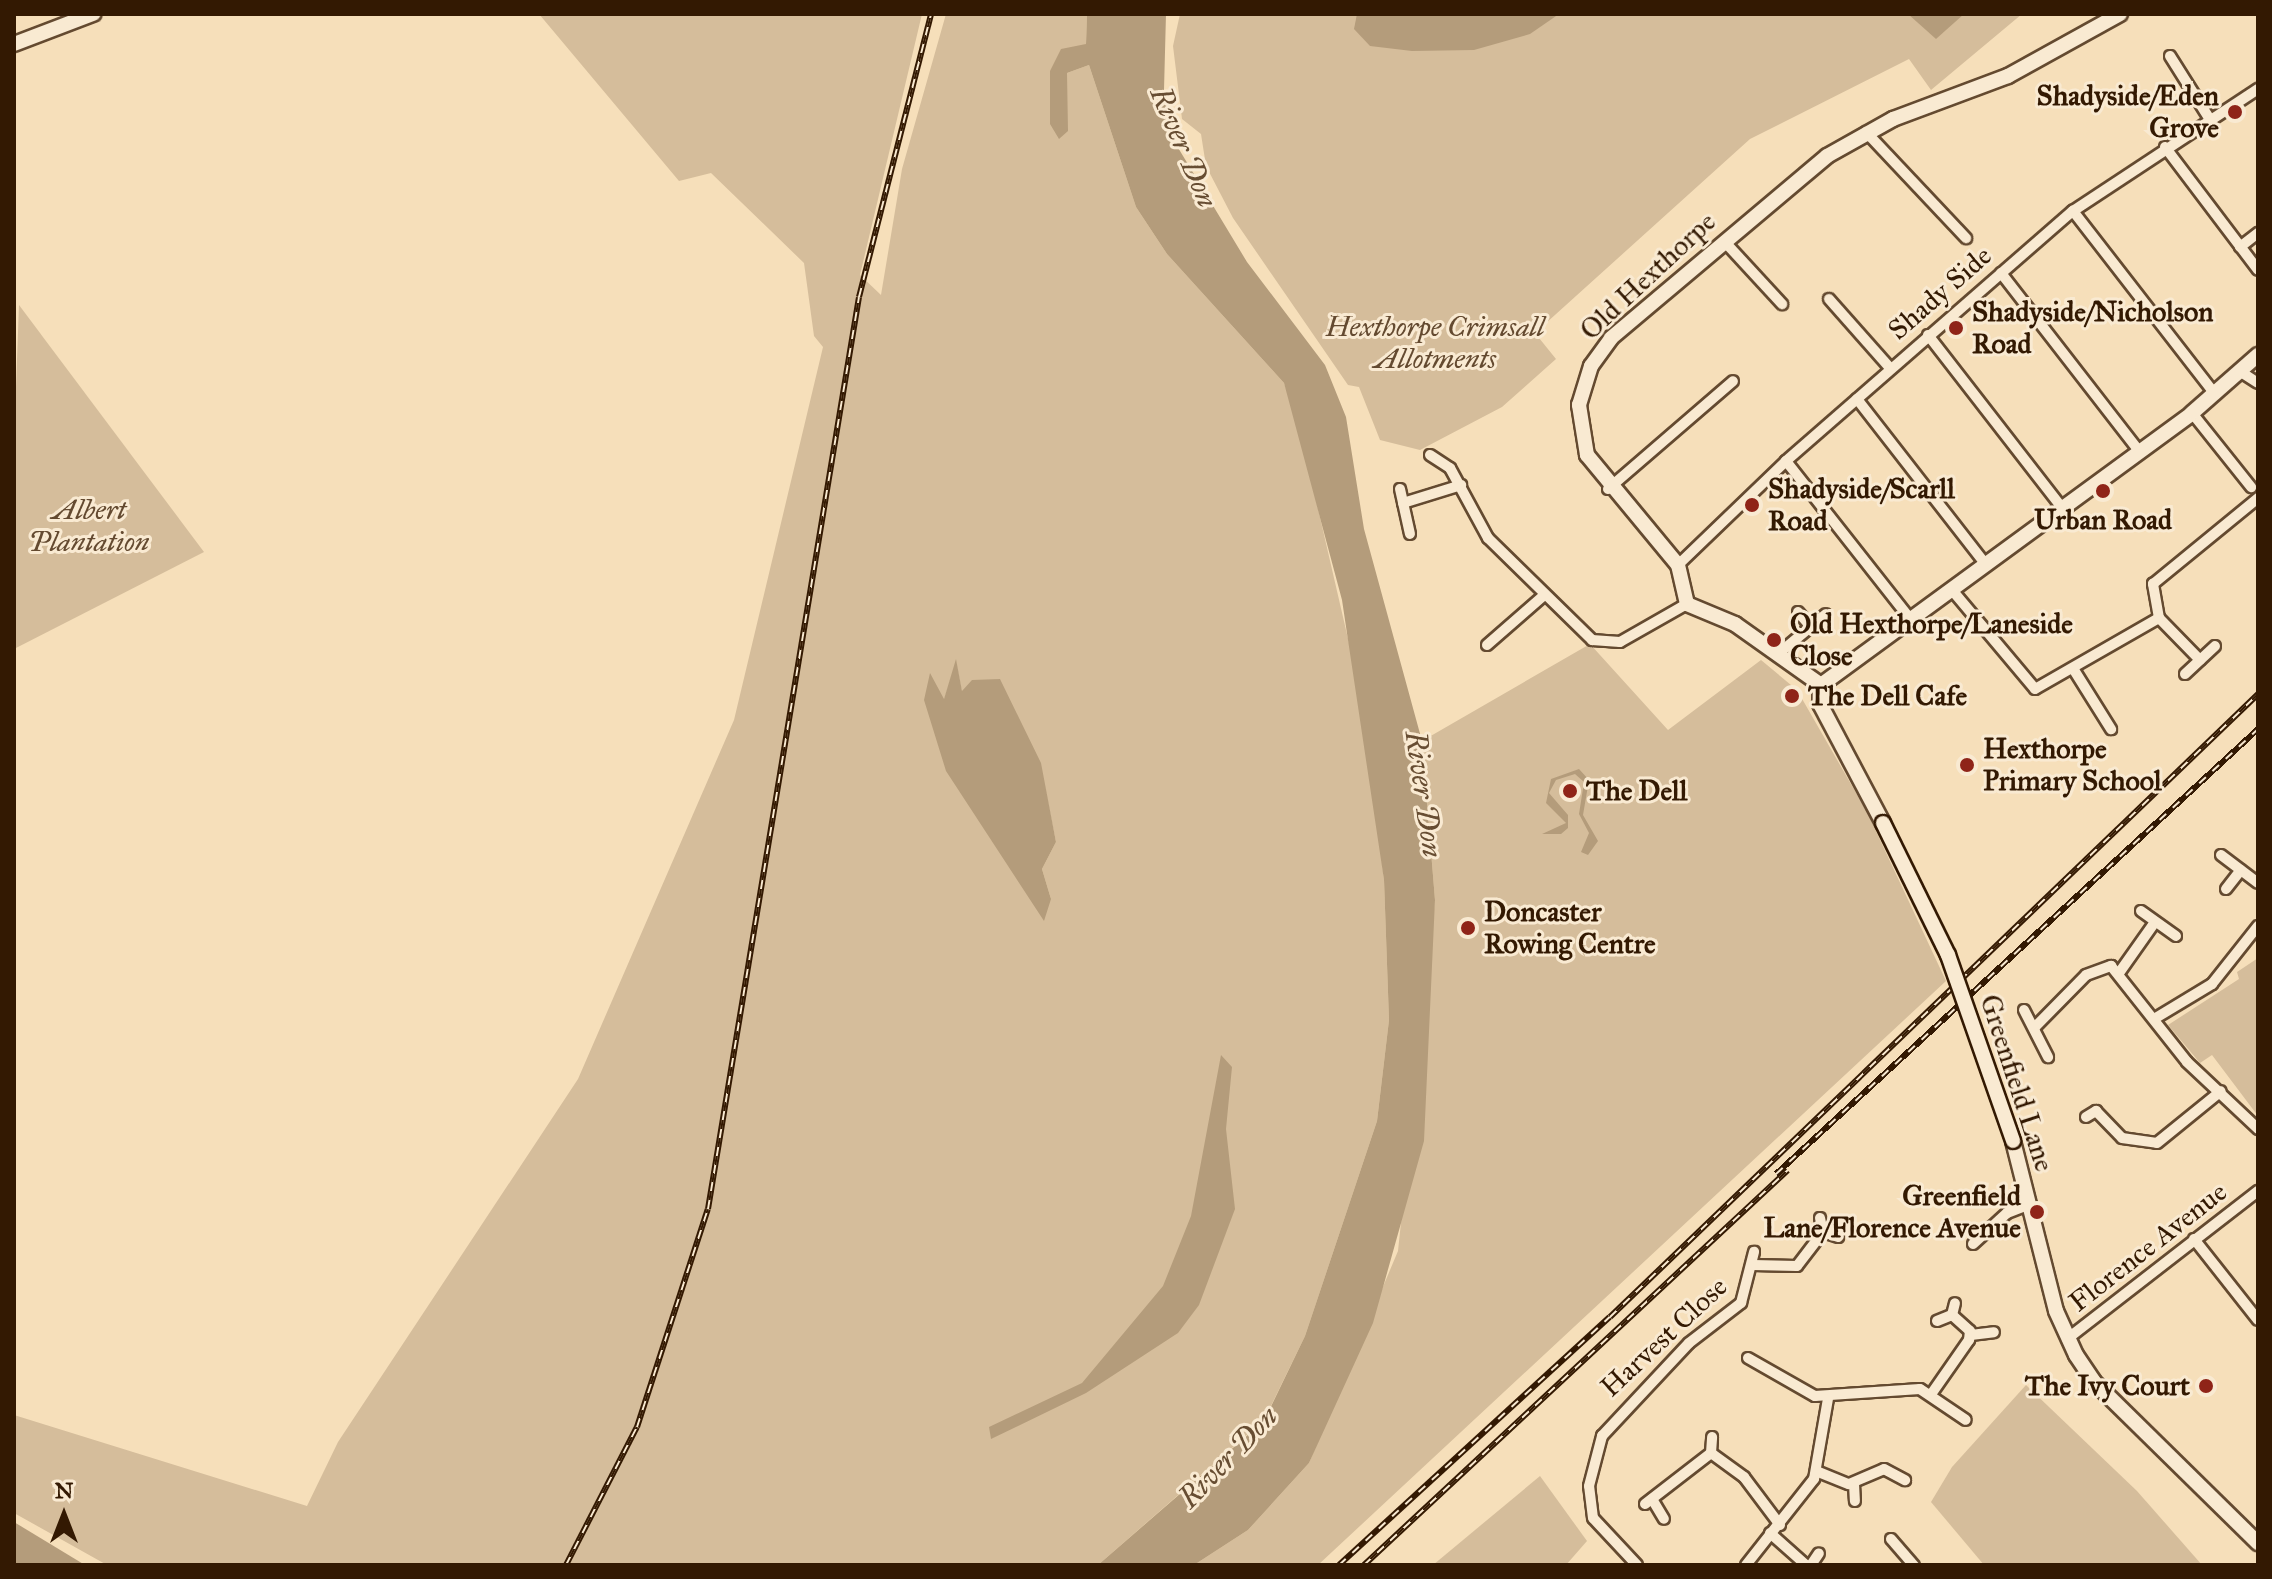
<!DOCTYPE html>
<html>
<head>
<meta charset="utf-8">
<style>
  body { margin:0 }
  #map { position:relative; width:2272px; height:1579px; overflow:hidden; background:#f6dfba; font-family:"IM FELL Great Primer",serif }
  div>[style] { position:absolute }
  .green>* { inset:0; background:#d5bd9b }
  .water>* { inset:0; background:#b49c7b }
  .roads { filter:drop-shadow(2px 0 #644a30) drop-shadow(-2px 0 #644a30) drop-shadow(0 2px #644a30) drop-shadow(0 -2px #644a30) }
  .street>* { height:10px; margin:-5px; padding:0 5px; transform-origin:5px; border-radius:5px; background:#f9ead2 }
  .secondary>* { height:14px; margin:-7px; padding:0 7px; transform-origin:7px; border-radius:7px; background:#f9ead2 }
  .rail>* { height:6px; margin-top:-3px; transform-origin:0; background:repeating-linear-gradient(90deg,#f9ead2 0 9px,#331902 0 18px); box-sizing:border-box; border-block:2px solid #331902 }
  .bridges { filter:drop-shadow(2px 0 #331902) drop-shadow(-2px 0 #331902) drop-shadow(0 2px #331902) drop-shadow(0 -2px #331902) }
  .secondary-bridge>* { height:14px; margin:-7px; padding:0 7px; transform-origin:7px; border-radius:7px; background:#f9ead2 }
  .dots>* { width:22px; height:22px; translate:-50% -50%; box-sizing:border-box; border:4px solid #f9ead2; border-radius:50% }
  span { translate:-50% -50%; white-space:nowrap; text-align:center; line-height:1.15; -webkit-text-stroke:6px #f9ead2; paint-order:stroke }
  .poi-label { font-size:28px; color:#331902; font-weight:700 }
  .right { translate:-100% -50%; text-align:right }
  .left { translate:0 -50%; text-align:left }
  .street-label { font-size:28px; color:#331902 }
  .park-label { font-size:28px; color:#644a30; font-style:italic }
  .water-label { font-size:30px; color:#674d32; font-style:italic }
  .frame { position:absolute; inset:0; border:16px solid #331902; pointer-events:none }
  .north { position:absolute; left:24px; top:1475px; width:80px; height:80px; -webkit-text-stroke:6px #f9ead2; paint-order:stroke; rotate:0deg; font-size:22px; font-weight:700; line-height:32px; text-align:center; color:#331902 }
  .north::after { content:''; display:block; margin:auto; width:28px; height:36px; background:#331902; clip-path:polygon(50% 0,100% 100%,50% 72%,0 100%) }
</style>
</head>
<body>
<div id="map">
  <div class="green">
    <div style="clip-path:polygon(evenodd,539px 14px,922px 14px,860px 275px,881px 295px,902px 169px,946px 14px,1087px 14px,1086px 44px,1067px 73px,1089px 65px,1136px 207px,1167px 254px,1284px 383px,1298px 422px,1364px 708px,1384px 880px,1389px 1020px,1377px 1121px,1305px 1336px,1264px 1420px,1098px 1565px,107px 1565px,14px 1513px,14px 1415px,307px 1506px,338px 1442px,578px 1079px,734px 720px,823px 347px,814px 336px,804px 263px,711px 173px,679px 181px,539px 14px,956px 662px,962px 692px,999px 679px,1040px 763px,1056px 842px,1042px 869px,1051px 899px,930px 674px,944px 700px,956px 662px)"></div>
    <div style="clip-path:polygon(1180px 14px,2022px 14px,1931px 90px,1909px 59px,1750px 139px,1535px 333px,1556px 359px,1502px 407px,1420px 450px,1380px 440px,1359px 387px,1348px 385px,1233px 218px,1206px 166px,1201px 134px,1182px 119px,1173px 46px)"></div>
    <div style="clip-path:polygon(19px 305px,204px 552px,14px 649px,14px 442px)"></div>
    <div style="clip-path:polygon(1590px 644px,1668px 730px,1761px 660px,1797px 690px,1867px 812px,1946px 981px,1318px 1565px,1194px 1565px,1248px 1530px,1309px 1463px,1398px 1251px,1435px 900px,1422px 741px)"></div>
    <div style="clip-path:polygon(2258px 958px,2258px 1116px,2212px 1055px,2200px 1063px,2168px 1025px,2239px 979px,2237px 972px)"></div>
    <div style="clip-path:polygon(2026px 1385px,2137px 1491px,2202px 1565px,1984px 1565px,1931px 1502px,1952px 1467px)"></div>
    <div style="clip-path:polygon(1540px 1476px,1587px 1541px,1566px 1565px,1433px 1565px)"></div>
  </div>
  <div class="water">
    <div style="clip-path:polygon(1087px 14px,1166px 14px,1164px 90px,1177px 146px,1247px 262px,1325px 365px,1346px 417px,1364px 529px,1422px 741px,1435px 900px,1424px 1141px,1373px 1323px,1309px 1463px,1248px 1530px,1194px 1565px,1098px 1565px,1264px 1421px,1305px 1336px,1377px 1121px,1389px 1020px,1384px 880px,1342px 600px,1284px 383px,1167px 254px,1136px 207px,1089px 65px,1067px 73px,1068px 131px,1059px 139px,1050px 124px,1050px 71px,1061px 49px,1086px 44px)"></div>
    <div style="clip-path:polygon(1357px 14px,1559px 14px,1530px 34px,1474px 50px,1412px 51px,1370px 46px,1354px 29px)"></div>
    <div style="clip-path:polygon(1908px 14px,1964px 14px,1936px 39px)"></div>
    <div style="clip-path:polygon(956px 659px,962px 691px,972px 680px,1000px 679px,1041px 763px,1056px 842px,1042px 869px,1051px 899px,1044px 921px,946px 771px,924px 700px,930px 673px,944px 699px)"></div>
    <div style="clip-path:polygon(1579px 769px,1589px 780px,1583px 815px,1598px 841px,1588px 855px,1581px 852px,1589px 833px,1579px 814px,1584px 782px,1575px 774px,1556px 780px,1549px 793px,1568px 815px,1568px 828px,1561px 834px,1542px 834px,1566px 823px,1546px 803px,1551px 779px)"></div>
    <div style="clip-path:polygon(1221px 1055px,1232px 1067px,1226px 1129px,1235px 1209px,1199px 1305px,1178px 1333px,1086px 1393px,991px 1439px,989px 1427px,1082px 1383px,1163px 1286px,1191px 1216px)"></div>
    <div style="clip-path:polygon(14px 1522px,85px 1565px,14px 1565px)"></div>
  </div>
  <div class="roads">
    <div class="street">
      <div style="left:2170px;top:56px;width:73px;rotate:57.8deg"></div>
      <div style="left:1866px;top:132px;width:146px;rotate:46.7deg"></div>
      <div style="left:2165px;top:147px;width:154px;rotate:52.9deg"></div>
      <div style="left:2073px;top:211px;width:230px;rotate:52.2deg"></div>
      <div style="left:1724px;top:241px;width:86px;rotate:47.4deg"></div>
      <div style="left:2240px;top:247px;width:23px;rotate:-38deg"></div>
      <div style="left:2001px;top:273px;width:225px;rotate:52.2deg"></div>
      <div style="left:1829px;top:299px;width:92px;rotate:48.5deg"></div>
      <div style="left:1928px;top:335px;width:219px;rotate:52.2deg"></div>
      <div style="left:2241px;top:372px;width:20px;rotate:33deg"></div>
      <div style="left:1857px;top:399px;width:210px;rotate:52.1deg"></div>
      <div style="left:2192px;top:413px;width:95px;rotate:51.4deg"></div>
      <div style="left:1430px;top:455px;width:24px;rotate:33deg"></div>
      <div style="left:1450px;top:468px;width:80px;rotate:61.5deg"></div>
      <div style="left:1488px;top:538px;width:146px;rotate:44.4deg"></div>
      <div style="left:1592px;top:640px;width:28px;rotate:4deg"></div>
      <div style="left:1620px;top:642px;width:77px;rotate:-29.6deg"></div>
      <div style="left:1786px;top:461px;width:204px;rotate:51.8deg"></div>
      <div style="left:1400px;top:489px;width:46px;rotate:77.5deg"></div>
      <div style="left:1608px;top:489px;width:165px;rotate:-40.8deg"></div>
      <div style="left:1403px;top:503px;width:61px;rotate:-17.2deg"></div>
      <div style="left:1678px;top:565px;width:150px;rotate:-43.9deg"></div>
      <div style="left:1786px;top:461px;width:381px;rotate:-41.1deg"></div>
      <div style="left:2073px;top:211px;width:222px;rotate:-33.4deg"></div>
      <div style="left:1952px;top:590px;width:129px;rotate:50deg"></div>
      <div style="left:2035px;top:689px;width:143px;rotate:-29.8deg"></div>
      <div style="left:1798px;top:612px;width:20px;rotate:49deg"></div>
      <div style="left:1487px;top:645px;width:73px;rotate:-41.1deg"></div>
      <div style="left:1778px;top:654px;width:62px;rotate:-39.8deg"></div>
      <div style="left:2200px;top:660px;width:59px;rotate:-134.3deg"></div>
      <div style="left:2159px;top:618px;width:35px;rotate:-100deg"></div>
      <div style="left:2153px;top:584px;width:136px;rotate:-39.3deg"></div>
      <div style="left:2074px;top:670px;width:70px;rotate:57.9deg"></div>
      <div style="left:2185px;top:674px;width:41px;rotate:-43deg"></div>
      <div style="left:2221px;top:855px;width:46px;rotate:37.1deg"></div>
      <div style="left:2226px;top:889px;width:24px;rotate:-52deg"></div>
      <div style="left:2141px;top:911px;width:43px;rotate:35.5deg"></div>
      <div style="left:2119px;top:973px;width:62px;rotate:-54.8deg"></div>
      <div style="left:2024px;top:1010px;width:53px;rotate:62.9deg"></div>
      <div style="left:2154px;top:1019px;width:68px;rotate:-31.1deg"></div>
      <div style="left:2212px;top:984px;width:74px;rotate:-51.6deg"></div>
      <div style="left:2034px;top:1028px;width:74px;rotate:-45.5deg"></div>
      <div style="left:2086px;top:975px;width:27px;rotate:-20deg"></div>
      <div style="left:2111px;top:966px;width:122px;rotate:51.6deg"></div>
      <div style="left:2187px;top:1062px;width:98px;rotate:43.3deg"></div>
      <div style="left:2086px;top:1117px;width:12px;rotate:-31deg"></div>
      <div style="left:2096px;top:1111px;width:37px;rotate:46deg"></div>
      <div style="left:2122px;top:1138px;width:35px;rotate:8deg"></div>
      <div style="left:2157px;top:1143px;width:82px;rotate:-39.1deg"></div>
      <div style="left:1820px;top:1218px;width:14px;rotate:78deg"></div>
      <div style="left:1823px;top:1232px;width:16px;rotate:18deg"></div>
      <div style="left:2194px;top:1239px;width:103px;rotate:51.7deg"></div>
      <div style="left:1973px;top:1244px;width:46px;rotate:-42.4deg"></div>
      <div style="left:2007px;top:1213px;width:22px;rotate:-21deg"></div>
      <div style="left:1753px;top:1265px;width:44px;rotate:1.3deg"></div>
      <div style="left:1797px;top:1266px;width:43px;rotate:-52.6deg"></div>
      <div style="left:1937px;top:1321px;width:16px;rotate:-22deg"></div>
      <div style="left:1952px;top:1315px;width:12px;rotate:-76deg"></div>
      <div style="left:1971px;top:1335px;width:23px;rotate:-7deg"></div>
      <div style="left:2067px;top:1339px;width:242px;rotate:-37.8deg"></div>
      <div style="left:1748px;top:1358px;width:77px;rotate:29.6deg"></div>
      <div style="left:1815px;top:1396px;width:105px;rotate:-3.8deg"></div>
      <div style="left:1920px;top:1389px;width:55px;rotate:34deg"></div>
      <div style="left:1932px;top:1393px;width:65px;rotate:-55.1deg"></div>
      <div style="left:1969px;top:1340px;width:9px;rotate:-84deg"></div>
      <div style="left:1970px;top:1331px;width:24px;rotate:-138deg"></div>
      <div style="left:1711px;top:1453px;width:16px;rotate:-86deg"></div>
      <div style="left:1816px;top:1471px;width:35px;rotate:22deg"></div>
      <div style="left:1849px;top:1484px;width:38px;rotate:-23deg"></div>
      <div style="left:1884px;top:1469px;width:24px;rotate:28deg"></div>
      <div style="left:1854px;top:1484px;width:17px;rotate:87deg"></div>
      <div style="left:1652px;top:1499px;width:23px;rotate:59deg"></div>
      <div style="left:1645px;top:1504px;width:83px;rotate:-37.7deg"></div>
      <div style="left:1711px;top:1453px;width:41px;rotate:36deg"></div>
      <div style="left:1744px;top:1477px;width:60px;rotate:53.1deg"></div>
      <div style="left:1770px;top:1533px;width:48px;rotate:41.6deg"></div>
      <div style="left:1891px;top:1539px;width:35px;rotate:49deg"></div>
      <div style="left:1637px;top:1565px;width:64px;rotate:-133.1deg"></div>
      <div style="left:1593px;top:1518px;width:32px;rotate:-97deg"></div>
      <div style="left:1589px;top:1486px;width:52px;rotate:-75.4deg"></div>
      <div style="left:1602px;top:1436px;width:127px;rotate:-46.9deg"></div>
      <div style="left:1689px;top:1343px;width:66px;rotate:-37.6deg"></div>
      <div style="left:1741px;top:1303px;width:53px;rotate:-75.7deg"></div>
      <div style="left:1746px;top:1565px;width:110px;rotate:-51.7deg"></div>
      <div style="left:1814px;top:1479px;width:81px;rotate:-80.1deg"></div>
      <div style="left:1811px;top:1565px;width:14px;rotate:-56deg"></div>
    </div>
    <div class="secondary">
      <div style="left:14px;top:44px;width:85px;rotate:-20.8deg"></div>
      <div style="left:1821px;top:685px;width:105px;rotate:-144.7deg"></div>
      <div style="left:1735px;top:624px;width:52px;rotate:-157.4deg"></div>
      <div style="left:1687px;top:604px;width:40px;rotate:-103deg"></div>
      <div style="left:1678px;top:565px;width:143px;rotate:-129.6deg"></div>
      <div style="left:1587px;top:455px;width:51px;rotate:-99.1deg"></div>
      <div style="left:1579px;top:405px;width:41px;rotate:-72.9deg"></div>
      <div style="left:1591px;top:366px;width:34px;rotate:-54deg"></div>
      <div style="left:1611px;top:338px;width:282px;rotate:-40.1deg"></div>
      <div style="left:1827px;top:156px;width:76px;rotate:-29.3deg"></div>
      <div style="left:1893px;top:119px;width:123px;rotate:-20.5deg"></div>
      <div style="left:2008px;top:76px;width:128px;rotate:-29deg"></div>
      <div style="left:1821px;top:685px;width:460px;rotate:-36.2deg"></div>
      <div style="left:2192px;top:413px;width:88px;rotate:-41.3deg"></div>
      <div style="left:1821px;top:685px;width:19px;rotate:93deg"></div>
      <div style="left:1820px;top:704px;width:135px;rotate:62.1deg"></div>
      <div style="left:2013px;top:1141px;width:175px;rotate:75.8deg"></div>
      <div style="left:2056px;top:1311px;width:48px;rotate:65.6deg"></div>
      <div style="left:2076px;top:1355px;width:32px;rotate:56deg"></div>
      <div style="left:2094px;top:1382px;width:230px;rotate:44.5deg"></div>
    </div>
  </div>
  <div class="rail">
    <div style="left:1776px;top:1174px;width:656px;rotate:-42.71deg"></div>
    <div style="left:566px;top:1565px;width:155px;rotate:-62.8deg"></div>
    <div style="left:637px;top:1427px;width:229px;rotate:-72deg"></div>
    <div style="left:708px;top:1209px;width:924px;rotate:-80.6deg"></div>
    <div style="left:859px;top:297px;width:292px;rotate:-75.7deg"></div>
    <div style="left:1339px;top:1565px;width:367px;rotate:-42.5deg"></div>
    <div style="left:1610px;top:1317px;width:899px;rotate:-43.87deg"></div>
    <div style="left:1364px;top:1565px;width:579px;rotate:-42.97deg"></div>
  </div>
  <div class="bridges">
    <div class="secondary-bridge">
      <div style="left:1883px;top:823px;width:147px;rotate:63.8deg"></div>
      <div style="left:1948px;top:955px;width:197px;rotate:70.7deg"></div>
    </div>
  </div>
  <div class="dots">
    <div style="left:2235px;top:112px;background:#8f2418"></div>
    <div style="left:1956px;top:328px;background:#8f2418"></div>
    <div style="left:2103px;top:491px;background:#8f2418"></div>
    <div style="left:1752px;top:505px;background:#8f2418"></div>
    <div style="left:1774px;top:640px;background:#8f2418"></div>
    <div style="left:1792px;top:696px;background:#8f2418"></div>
    <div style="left:1967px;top:765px;background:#8f2418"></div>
    <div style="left:1570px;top:791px;background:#8f2418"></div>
    <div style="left:1468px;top:928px;background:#8f2418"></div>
    <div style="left:2037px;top:1212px;background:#8f2418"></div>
    <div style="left:2206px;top:1386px;background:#8f2418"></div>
  </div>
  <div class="poi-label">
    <span class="right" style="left:2219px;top:112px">Shadyside/Eden<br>Grove</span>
    <span class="left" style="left:1972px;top:328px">Shadyside/Nicholson<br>Road</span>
    <span class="left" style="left:1768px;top:505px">Shadyside/Scarll<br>Road</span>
    <span style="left:2103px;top:520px">Urban Road</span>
    <span class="left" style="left:1790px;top:640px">Old Hexthorpe/Laneside<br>Close</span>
    <span class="left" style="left:1808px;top:696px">The Dell Cafe</span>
    <span class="left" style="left:1983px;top:765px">Hexthorpe<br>Primary School</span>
    <span class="left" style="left:1586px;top:791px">The Dell</span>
    <span class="left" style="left:1484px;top:928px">Doncaster<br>Rowing Centre</span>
    <span class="right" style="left:2021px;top:1212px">Greenfield<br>Lane/Florence Avenue</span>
    <span class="right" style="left:2190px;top:1386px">The Ivy Court</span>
  </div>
  <div class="street-label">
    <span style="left:1648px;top:276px;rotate:-43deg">Old Hexthorpe</span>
    <span style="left:1940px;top:293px;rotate:-41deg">Shady Side</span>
    <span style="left:2017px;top:1083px;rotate:72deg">Greenfield Lane</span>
    <span style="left:2148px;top:1247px;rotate:-38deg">Florence Avenue</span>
    <span style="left:1664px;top:1337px;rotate:-43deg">Harvest Close</span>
  </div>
  <div class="park-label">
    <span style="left:1435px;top:343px">Hexthorpe Crimsall<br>Allotments</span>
    <span style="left:89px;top:526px">Albert<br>Plantation</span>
  </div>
  <div class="water-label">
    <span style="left:1184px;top:147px;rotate:67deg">River Don</span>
    <span style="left:1424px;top:794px;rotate:82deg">River Don</span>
    <span style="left:1228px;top:1457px;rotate:-46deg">River Don</span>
  </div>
  <div class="frame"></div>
  <div class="north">N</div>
</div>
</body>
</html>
